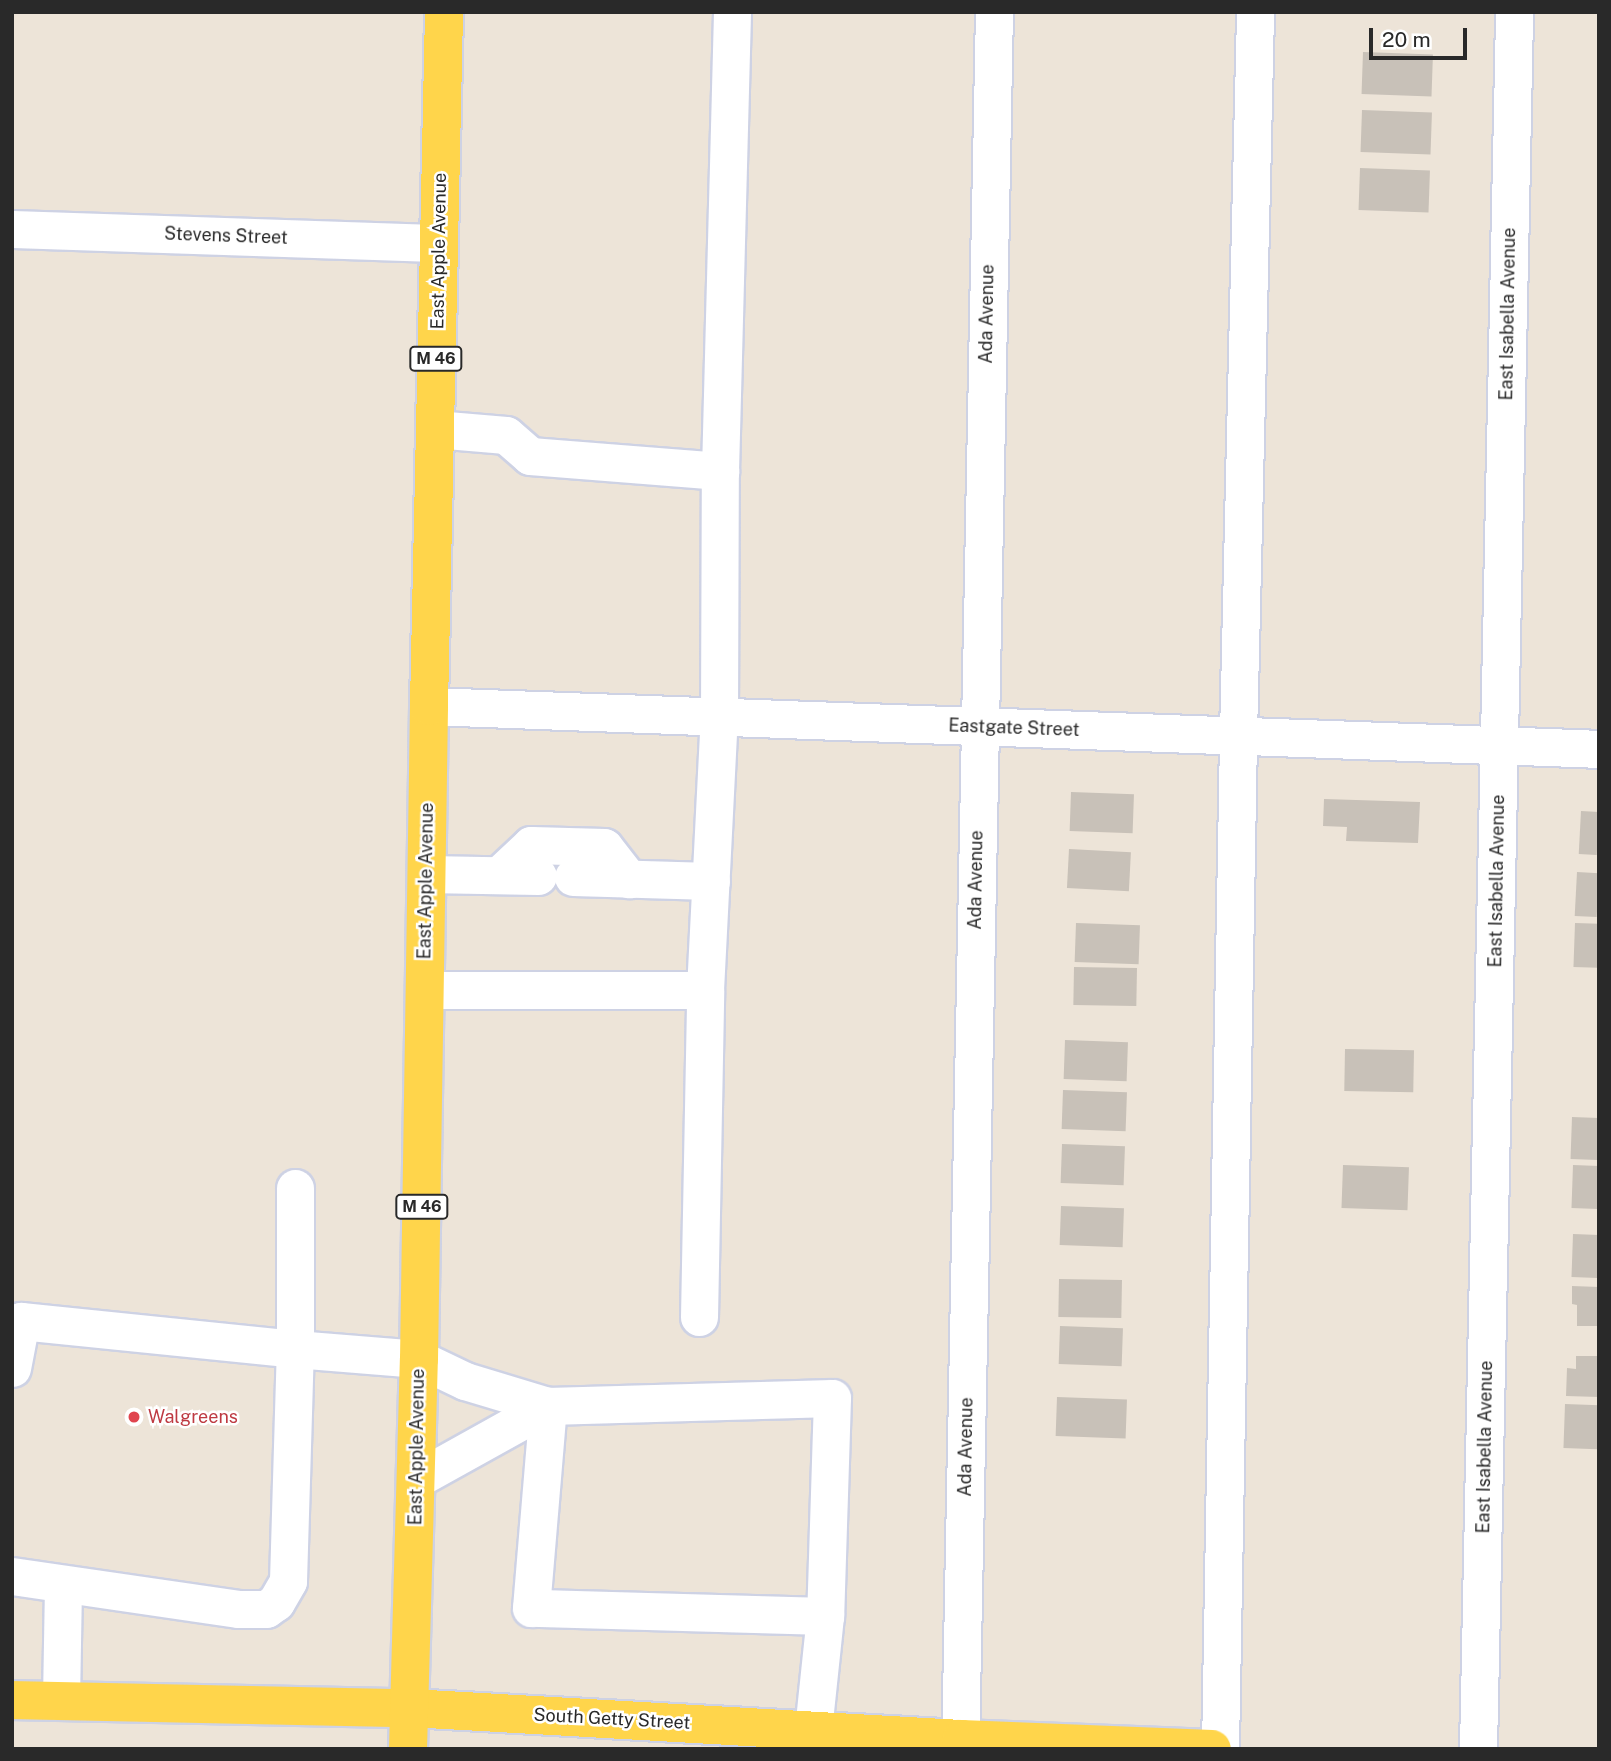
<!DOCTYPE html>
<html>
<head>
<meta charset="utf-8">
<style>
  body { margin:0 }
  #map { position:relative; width:1611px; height:1761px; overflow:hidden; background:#ede4d8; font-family:"Public Sans",sans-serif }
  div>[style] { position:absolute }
  .building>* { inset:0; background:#c8c1b8; transform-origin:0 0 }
  .roads { filter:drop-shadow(2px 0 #ced2e4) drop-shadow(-2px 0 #ced2e4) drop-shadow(0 2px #ced2e4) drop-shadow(0 -2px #ced2e4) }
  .minor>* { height:37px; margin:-18.5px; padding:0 18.5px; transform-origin:18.5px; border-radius:18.5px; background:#fff }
  .major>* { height:38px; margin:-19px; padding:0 19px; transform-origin:19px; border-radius:19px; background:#ffd54b }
  .dots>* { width:19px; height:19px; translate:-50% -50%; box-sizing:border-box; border:4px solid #fff; border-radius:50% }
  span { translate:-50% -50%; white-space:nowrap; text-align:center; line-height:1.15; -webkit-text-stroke:5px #fff; paint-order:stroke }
  .shield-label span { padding:2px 5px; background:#fff; border:2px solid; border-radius:5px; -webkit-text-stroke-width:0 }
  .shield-label { font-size:16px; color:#292929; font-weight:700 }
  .street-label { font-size:18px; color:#292929 }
  .health-label { font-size:18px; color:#be3a42 }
  .left { translate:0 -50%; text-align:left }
  .frame { position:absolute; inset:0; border:14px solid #292929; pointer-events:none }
  .scale { position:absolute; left:1369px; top:28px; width:98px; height:32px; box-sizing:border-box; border:4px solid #292929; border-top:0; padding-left:9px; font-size:21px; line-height:24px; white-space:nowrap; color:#292929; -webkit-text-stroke:5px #fff; paint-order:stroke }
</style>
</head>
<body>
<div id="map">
  <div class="building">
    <div style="left:1363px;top:52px;width:70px;height:42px;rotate:2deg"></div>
    <div style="left:1362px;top:110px;width:70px;height:42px;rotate:2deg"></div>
    <div style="left:1360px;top:168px;width:70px;height:42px;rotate:2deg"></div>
    <div style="left:1071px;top:792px;width:63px;height:39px;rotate:2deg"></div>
    <div style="clip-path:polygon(1324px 799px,1420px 802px,1418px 843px,1346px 841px,1347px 827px,1323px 826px)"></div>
    <div style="left:1581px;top:811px;width:18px;height:43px;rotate:3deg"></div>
    <div style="left:1069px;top:849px;width:62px;height:39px;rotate:3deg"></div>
    <div style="left:1577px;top:872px;width:22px;height:44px;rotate:3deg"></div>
    <div style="left:1076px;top:923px;width:64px;height:39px;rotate:2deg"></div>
    <div style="left:1575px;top:923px;width:24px;height:44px;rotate:2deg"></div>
    <div style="left:1074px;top:967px;width:63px;height:38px;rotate:1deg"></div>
    <div style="left:1065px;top:1040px;width:63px;height:39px;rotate:2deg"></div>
    <div style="left:1345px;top:1049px;width:69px;height:42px;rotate:1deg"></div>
    <div style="left:1063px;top:1090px;width:64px;height:39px;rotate:2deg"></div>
    <div style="left:1572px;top:1117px;width:27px;height:42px;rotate:2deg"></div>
    <div style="left:1062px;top:1144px;width:63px;height:39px;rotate:2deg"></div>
    <div style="left:1343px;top:1165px;width:66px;height:43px;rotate:2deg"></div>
    <div style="left:1573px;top:1165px;width:26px;height:43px;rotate:2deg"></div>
    <div style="left:1061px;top:1206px;width:63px;height:39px;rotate:2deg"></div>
    <div style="left:1573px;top:1234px;width:26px;height:43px;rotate:2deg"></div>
    <div style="left:1059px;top:1279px;width:63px;height:38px;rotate:1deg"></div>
    <div style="clip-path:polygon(1572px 1286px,1599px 1287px,1599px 1326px,1577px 1326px,1577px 1305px,1572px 1304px)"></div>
    <div style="left:1060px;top:1326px;width:63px;height:38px;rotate:2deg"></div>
    <div style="clip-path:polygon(1576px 1356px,1599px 1356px,1599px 1397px,1566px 1396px,1567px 1368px,1576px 1369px)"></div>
    <div style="left:1057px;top:1397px;width:70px;height:39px;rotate:2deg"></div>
    <div style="left:1565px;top:1404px;width:34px;height:44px;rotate:2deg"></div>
  </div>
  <div class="roads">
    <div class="minor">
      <div style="left:12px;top:229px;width:427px;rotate:1.9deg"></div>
      <div style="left:435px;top:429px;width:71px;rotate:4.8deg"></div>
      <div style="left:506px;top:435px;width:32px;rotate:41deg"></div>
      <div style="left:530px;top:456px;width:191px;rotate:4.5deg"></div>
      <div style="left:720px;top:471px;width:459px;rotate:-88.5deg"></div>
      <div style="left:429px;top:706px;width:1171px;rotate:2.1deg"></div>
      <div style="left:426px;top:874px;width:112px;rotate:1deg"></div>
      <div style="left:499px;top:875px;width:44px;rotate:-43.2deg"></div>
      <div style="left:531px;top:845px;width:73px;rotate:1.6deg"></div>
      <div style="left:604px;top:847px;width:41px;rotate:52deg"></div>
      <div style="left:573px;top:877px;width:138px;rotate:1.7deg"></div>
      <div style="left:425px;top:990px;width:280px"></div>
      <div style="left:699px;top:1317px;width:327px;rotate:-88.9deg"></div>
      <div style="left:705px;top:990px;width:272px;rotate:-87.1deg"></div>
      <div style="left:719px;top:718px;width:247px;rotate:-89.8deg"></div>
      <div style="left:12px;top:1368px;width:48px;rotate:-79.2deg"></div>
      <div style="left:21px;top:1321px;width:275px;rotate:5.8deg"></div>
      <div style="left:295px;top:1349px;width:124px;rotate:4.6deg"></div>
      <div style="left:419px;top:1359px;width:51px;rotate:25.6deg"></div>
      <div style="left:465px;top:1381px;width:87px;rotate:16.8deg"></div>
      <div style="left:548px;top:1406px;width:150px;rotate:150.9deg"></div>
      <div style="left:12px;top:1576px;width:228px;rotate:8.3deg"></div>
      <div style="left:238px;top:1609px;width:28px"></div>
      <div style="left:266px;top:1609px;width:12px;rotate:-35deg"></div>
      <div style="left:276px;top:1602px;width:24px;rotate:-60deg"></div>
      <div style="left:288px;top:1581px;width:232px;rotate:-88.3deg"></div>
      <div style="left:295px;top:1349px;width:161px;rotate:-90deg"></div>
      <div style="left:61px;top:1700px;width:116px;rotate:-89deg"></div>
      <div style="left:813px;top:1730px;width:115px;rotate:-84deg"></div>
      <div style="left:825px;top:1616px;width:294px;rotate:-178.4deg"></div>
      <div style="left:531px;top:1608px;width:203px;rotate:-85.2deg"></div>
      <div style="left:548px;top:1406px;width:284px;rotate:-1.6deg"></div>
      <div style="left:832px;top:1398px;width:218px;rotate:91.8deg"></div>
      <div style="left:960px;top:1749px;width:1737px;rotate:-88.88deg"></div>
      <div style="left:1220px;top:1749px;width:1014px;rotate:-88.98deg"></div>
      <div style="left:1238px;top:735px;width:723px;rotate:-88.65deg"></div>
      <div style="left:1478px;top:1749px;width:1737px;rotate:-88.81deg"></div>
    </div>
    <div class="major">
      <div style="left:12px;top:1700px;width:398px;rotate:1.2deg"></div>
      <div style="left:410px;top:1708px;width:552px;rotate:3.22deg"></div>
      <div style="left:961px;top:1739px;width:251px;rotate:2.3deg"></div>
      <div style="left:408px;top:1749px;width:390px;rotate:-88.4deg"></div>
      <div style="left:419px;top:1359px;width:653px;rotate:-89.12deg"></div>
      <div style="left:429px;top:706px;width:694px;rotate:-88.76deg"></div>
    </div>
  </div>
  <div class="dots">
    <div style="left:134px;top:1417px;background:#e0444e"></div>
  </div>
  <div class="shield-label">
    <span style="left:436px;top:359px">M 46</span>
    <span style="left:422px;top:1207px">M 46</span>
  </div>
  <div class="street-label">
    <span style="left:226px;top:236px;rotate:2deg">Stevens Street</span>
    <span style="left:439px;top:251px;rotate:-89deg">East Apple Avenue</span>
    <span style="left:987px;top:314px;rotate:-89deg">Ada Avenue</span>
    <span style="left:1508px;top:314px;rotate:-89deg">East Isabella Avenue</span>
    <span style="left:1014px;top:728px;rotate:2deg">Eastgate Street</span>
    <span style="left:976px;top:880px;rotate:-89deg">Ada Avenue</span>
    <span style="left:426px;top:881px;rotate:-89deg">East Apple Avenue</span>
    <span style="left:1497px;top:881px;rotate:-89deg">East Isabella Avenue</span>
    <span style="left:417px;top:1447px;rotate:-89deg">East Apple Avenue</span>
    <span style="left:966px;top:1447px;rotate:-89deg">Ada Avenue</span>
    <span style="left:1485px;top:1447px;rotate:-89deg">East Isabella Avenue</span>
    <span style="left:612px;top:1719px;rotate:3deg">South Getty Street</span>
  </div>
  <div class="health-label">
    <span class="left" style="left:148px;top:1417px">Walgreens</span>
  </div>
  <div class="frame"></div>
  <div class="scale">20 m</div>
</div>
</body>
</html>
